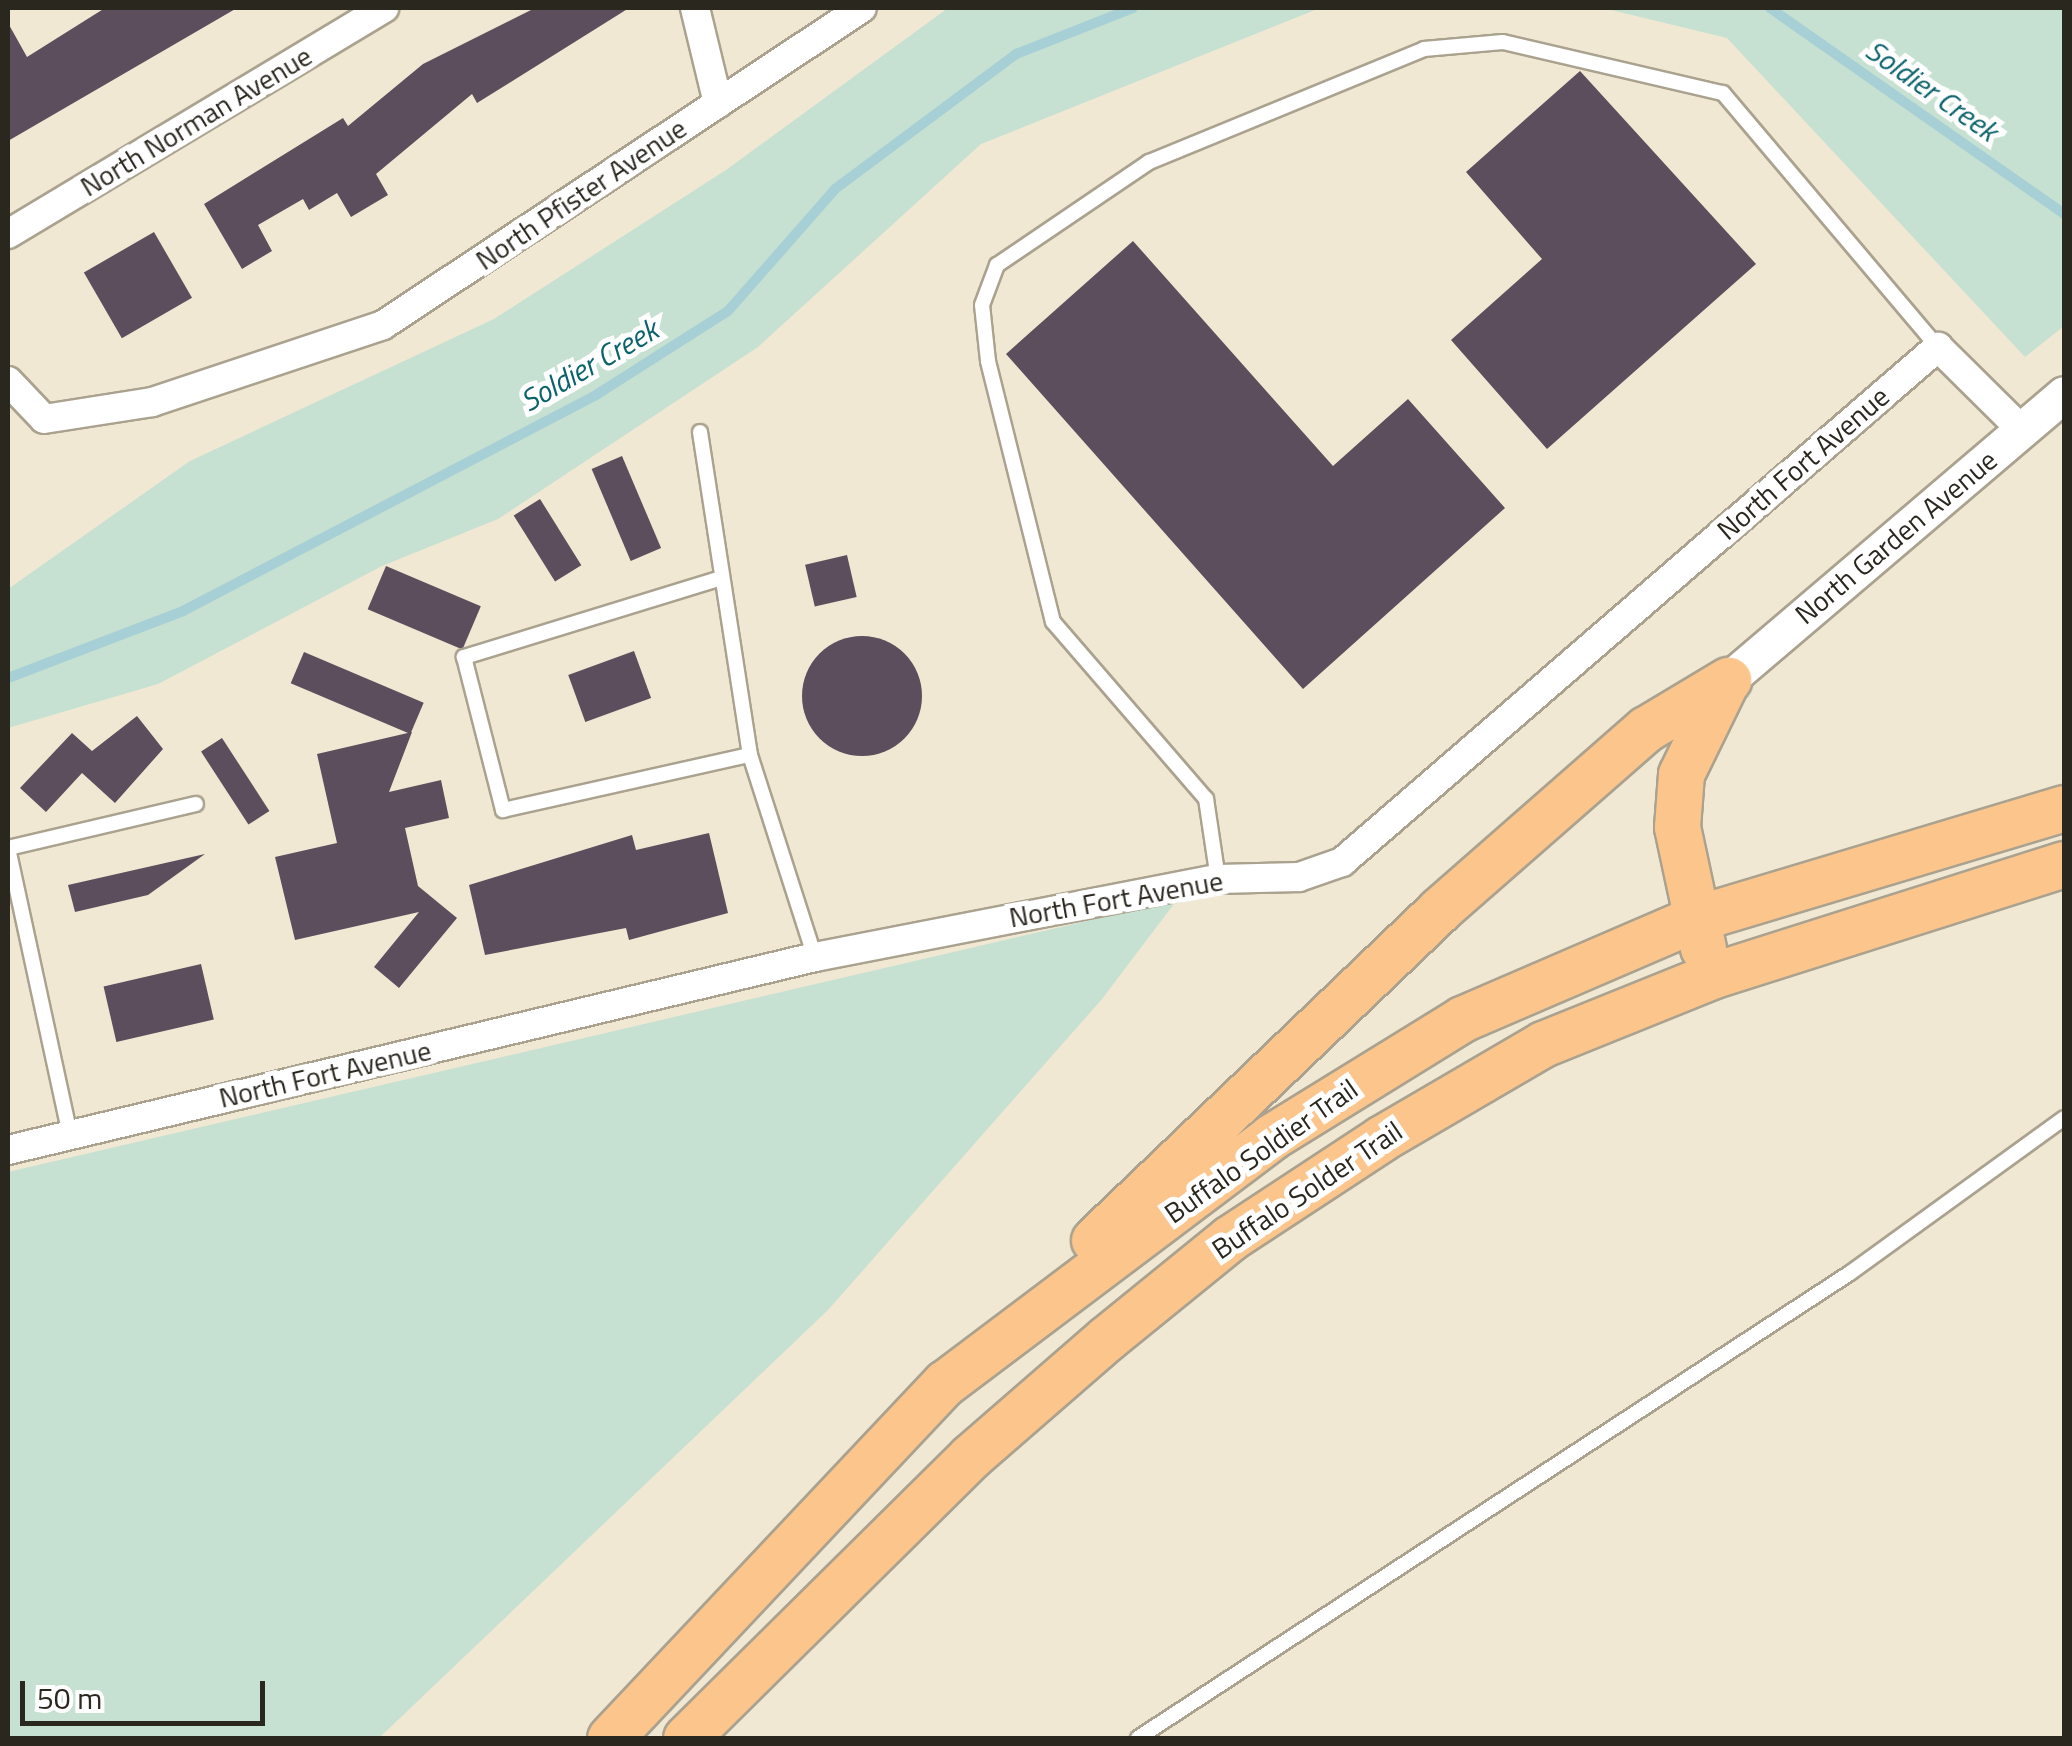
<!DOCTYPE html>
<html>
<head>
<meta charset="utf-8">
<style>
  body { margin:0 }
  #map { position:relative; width:2072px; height:1746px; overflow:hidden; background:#f0e8d3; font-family:"Titillium Web",sans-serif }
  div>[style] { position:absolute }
  .green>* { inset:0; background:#c6e0d1 }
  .stream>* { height:10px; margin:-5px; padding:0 5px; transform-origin:5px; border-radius:5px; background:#a6d0d5 }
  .building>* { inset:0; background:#5c4e5c; transform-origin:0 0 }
  .round { border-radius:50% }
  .roads { filter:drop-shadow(2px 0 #aaa28f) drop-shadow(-2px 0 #aaa28f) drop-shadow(0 2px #aaa28f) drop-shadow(0 -2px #aaa28f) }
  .service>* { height:14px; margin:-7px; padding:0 7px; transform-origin:7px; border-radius:7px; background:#fff }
  .minor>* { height:28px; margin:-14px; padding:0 14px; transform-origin:14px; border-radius:14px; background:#fff }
  .tertiary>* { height:35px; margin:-17.5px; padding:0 17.5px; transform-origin:17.5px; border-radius:17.5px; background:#fff }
  .primary>* { height:45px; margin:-22.5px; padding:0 22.5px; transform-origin:22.5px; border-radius:22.5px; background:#fcc58c }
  span { translate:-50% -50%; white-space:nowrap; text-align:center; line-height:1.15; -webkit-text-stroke:10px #fff; paint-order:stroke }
  .street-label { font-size:28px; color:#2a271f }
  .water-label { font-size:30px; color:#0a626b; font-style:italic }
  .frame { position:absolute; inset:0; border:10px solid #2a271f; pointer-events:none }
  .scale { position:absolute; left:20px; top:1681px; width:245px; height:45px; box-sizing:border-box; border:5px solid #2a271f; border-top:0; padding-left:12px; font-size:30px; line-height:35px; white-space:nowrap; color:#2a271f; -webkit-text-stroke:8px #fff; paint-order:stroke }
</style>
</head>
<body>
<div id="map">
  <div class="green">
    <div style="clip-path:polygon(948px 8px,1320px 8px,981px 144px,758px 347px,498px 519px,382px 566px,158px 684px,8px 728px,8px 589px,190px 461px,494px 319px,726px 170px)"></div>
    <div style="clip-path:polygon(1603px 8px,2064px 8px,2064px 326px,2025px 357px,1727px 38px)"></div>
    <div style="clip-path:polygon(1177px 900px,1102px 999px,828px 1310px,379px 1738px,8px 1738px,8px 1172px)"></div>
  </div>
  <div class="stream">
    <div style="left:1770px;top:8px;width:359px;rotate:35deg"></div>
    <div style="left:8px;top:678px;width:187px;rotate:-20.9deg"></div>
    <div style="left:183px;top:611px;width:466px;rotate:-27.6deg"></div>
    <div style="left:596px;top:395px;width:156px;rotate:-32.5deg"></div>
    <div style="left:728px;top:311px;width:162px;rotate:-48.7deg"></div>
    <div style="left:835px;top:189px;width:226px;rotate:-36.7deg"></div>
    <div style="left:1016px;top:54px;width:126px;rotate:-21.5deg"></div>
  </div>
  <div class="building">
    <div style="clip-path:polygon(105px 8px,237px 8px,8px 141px,8px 23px,27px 57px)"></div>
    <div style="clip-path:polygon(535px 8px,629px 8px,477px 103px,472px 94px,376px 174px,388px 195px,351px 217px,337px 193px,309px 210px,303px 199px,258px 225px,272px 251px,242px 269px,204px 204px,343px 118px,348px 126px,423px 64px)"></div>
    <div style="clip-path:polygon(1580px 71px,1756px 264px,1547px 449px,1451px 340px,1542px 259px,1466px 172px)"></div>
    <div style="left:154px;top:232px;width:76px;height:81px;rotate:60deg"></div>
    <div style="clip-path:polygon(1133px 241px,1333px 466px,1408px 399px,1505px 508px,1303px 689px,1006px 354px)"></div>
    <div style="left:622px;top:456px;width:100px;height:33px;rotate:67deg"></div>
    <div style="left:540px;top:499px;width:78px;height:31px;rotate:58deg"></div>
    <div style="left:847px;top:555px;width:43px;height:43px;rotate:77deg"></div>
    <div style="left:386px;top:566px;width:103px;height:47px;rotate:23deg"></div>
    <div class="round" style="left:802px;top:636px;width:120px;height:120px"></div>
    <div style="left:634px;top:651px;width:50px;height:70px;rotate:70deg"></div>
    <div style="left:304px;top:652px;width:130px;height:34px;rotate:23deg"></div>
    <div style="clip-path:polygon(137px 716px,163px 749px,115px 803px,82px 773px,46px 812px,20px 788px,72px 733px,92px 751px)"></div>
    <div style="clip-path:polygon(412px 732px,389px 792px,441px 780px,449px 818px,405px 828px,418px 886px,457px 918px,399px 988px,374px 967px,419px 912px,295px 940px,275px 857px,337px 843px,317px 754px)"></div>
    <div style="left:222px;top:738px;width:87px;height:25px;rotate:57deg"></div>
    <div style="clip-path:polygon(709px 833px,728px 913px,629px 940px,626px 928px,485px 955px,469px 885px,632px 835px,636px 850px)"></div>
    <div style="clip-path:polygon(205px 854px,148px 895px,75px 912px,68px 885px)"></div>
    <div style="left:201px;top:964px;width:57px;height:100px;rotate:77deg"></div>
  </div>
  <div class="roads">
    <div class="service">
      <div style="left:700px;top:432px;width:327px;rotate:81.2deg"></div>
      <div style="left:750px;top:755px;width:212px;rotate:72.2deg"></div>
      <div style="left:718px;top:579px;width:266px;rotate:162.9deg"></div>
      <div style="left:464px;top:657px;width:158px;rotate:75.7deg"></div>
      <div style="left:503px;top:810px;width:253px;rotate:-12.6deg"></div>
      <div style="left:1218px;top:879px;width:81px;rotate:-98.5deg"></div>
      <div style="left:1206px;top:799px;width:234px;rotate:-130.8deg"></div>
      <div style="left:1053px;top:622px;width:269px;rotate:-104deg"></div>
      <div style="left:988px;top:361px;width:56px;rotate:-96.1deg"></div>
      <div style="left:982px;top:305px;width:43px;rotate:-69.4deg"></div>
      <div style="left:997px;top:265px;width:184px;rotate:-34.1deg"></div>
      <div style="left:1149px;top:162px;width:297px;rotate:-22.3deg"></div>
      <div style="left:1424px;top:49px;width:79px;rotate:-5.1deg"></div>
      <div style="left:1503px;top:42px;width:226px;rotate:13.1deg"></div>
      <div style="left:1723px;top:93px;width:333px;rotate:49.8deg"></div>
      <div style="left:70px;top:1135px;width:294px;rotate:-102.2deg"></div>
      <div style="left:8px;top:848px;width:193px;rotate:-13.2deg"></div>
      <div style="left:1138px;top:1738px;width:850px;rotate:-33.15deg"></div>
      <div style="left:1850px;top:1273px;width:264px;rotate:-35.9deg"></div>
    </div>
    <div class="minor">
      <div style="left:695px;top:8px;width:98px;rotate:76.4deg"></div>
      <div style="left:8px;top:234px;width:439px;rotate:-31deg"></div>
      <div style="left:8px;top:381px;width:52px;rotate:46.5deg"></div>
      <div style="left:44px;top:419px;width:109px;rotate:-8.9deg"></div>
      <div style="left:152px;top:402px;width:243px;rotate:-18.4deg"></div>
      <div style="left:383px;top:325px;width:574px;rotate:-33.5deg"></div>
      <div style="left:8px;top:1150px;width:830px;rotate:-13.45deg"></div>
      <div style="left:815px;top:957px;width:410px;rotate:-11deg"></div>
      <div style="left:1218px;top:879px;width:81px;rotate:-1.4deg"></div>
      <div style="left:1299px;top:877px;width:46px;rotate:-19.2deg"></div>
      <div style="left:1342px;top:862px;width:788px;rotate:-40.83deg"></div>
      <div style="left:1938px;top:347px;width:118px;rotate:44.7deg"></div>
    </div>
    <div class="tertiary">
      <div style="left:1728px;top:680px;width:441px;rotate:-40.4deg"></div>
    </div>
    <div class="primary">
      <div style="left:1703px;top:948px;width:124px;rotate:-102.1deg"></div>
      <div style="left:1677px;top:827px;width:53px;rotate:-85.7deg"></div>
      <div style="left:1681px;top:774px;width:98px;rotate:-64deg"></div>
      <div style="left:1094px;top:1240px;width:477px;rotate:-43.7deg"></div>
      <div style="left:1439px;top:910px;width:275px;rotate:-41.2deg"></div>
      <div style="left:1646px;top:729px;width:96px;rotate:-30.9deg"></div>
      <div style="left:610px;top:1738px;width:488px;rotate:-46.7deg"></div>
      <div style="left:945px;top:1383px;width:408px;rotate:-37deg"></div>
      <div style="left:1271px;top:1137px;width:225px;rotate:-31.7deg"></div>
      <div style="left:1462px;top:1019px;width:253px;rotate:-23.3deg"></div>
      <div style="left:1694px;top:919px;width:386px;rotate:-16.7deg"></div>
      <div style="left:686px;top:1738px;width:400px;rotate:-44.7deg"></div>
      <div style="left:970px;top:1457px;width:181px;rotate:-41deg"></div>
      <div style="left:1107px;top:1338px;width:159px;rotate:-39.1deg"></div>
      <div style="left:1230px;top:1238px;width:182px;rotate:-33.3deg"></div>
      <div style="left:1382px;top:1138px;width:186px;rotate:-30.3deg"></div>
      <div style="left:1543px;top:1044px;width:181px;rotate:-22deg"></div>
      <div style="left:1711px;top:976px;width:370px;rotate:-17.6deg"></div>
    </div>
  </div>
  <div class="street-label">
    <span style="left:196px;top:121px;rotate:-31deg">North Norman Avenue</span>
    <span style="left:581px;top:194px;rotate:-34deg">North Pfister Avenue</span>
    <span style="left:1803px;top:463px;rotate:-41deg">North Fort Avenue</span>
    <span style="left:1896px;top:537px;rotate:-40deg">North Garden Avenue</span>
    <span style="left:1116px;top:899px;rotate:-10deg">North Fort Avenue</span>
    <span style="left:325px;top:1074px;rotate:-13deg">North Fort Avenue</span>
    <span style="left:1261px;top:1151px;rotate:-35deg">Buffalo Soldier Trail</span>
    <span style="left:1307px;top:1190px;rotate:-34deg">Buffalo Solder Trail</span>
  </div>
  <div class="water-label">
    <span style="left:1932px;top:90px;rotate:35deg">Soldier Creek</span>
    <span style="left:589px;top:365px;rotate:-30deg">Soldier Creek</span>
  </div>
  <div class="frame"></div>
  <div class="scale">50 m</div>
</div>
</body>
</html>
